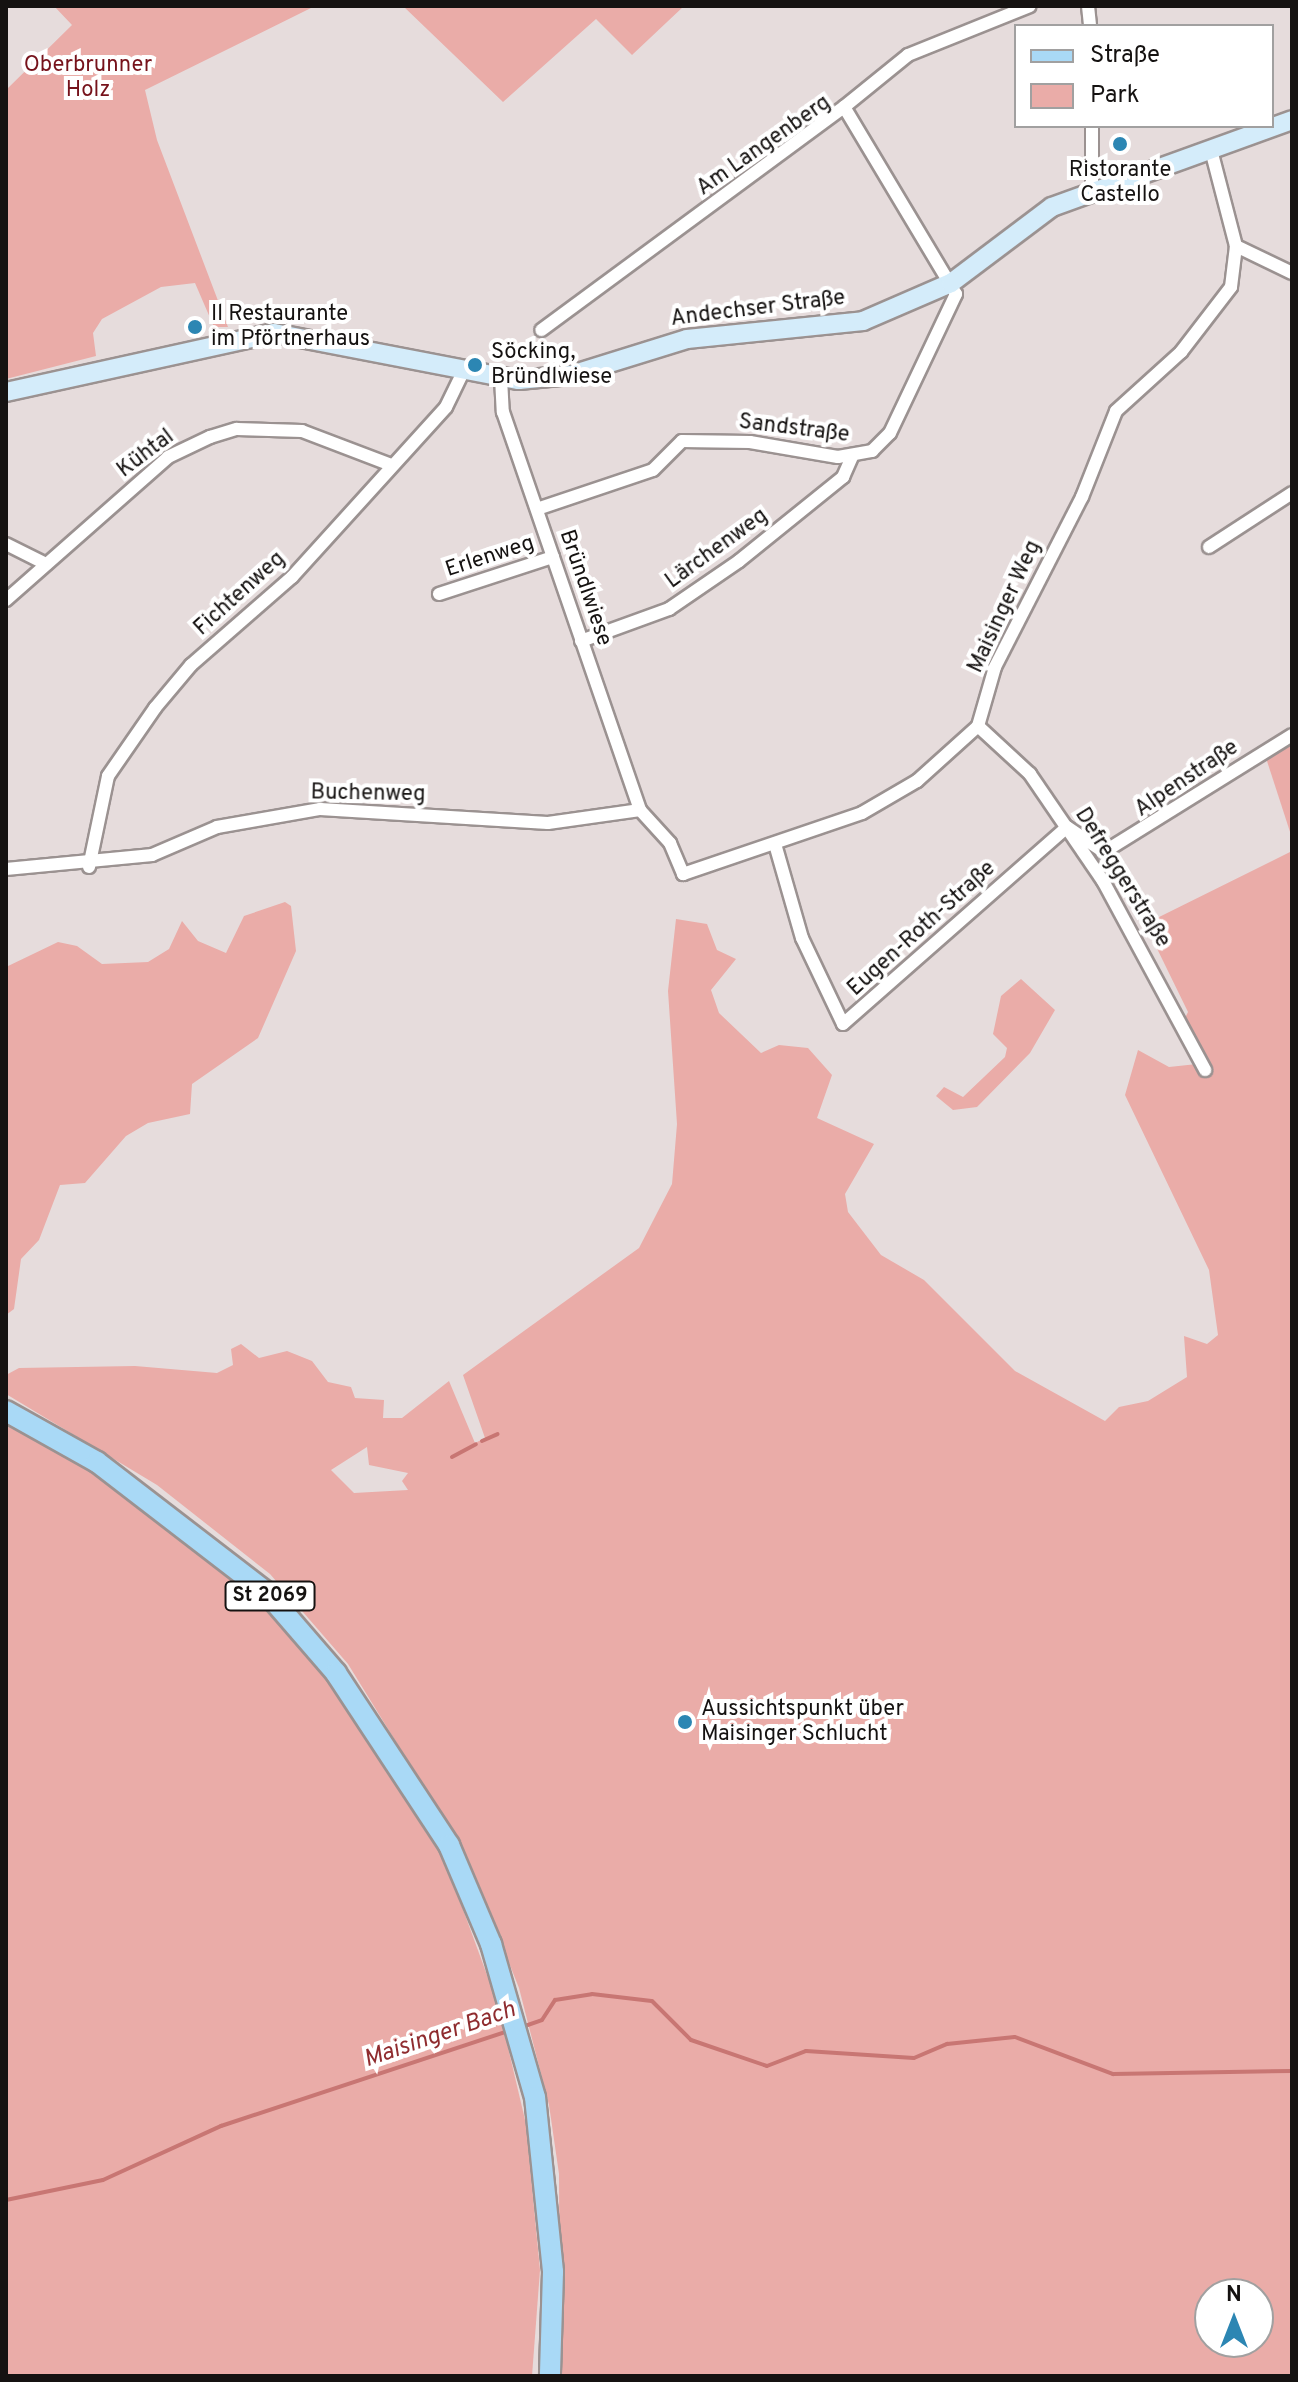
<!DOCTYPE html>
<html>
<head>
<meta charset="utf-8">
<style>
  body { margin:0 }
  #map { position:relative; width:1298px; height:2382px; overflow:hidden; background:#e6dcdc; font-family:Overpass,sans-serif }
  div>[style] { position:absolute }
  .green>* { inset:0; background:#eaaca8 }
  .stream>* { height:4px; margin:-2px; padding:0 2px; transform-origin:2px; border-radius:2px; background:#c87673 }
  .roads { filter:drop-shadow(2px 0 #9b9291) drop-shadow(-2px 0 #9b9291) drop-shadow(0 2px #9b9291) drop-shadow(0 -2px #9b9291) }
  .street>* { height:12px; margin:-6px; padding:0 6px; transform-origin:6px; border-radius:6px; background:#fff }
  .secondary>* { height:18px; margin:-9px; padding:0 9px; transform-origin:9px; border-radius:9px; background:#d4ecfa }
  .primary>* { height:20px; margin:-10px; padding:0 10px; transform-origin:10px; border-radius:10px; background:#a9d9f6 }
  .dots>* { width:22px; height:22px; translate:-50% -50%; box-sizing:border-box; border:4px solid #fff; border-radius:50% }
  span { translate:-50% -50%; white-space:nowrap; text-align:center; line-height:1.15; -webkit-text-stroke:8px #fff; paint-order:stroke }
  .shield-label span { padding:2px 6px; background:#fff; border:2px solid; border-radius:6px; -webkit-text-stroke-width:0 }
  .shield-label { font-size:20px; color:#151211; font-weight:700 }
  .park-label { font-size:22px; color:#76121b }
  .street-label { font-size:22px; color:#151211 }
  .poi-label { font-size:22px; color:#151211 }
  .left { translate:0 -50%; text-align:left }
  .water-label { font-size:24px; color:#8f2c2f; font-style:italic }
  .frame { position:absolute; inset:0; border:8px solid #151211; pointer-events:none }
  .legend { position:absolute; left:1014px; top:24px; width:260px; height:104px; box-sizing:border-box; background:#fff; border:2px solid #a1a0a0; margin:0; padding:10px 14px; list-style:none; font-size:24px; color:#151211 }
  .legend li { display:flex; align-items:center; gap:16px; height:40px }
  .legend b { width:40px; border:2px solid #a1a0a0 }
  .north { position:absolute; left:1194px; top:2278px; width:80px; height:80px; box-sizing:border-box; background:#fff; border:2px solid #a1a0a0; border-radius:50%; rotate:0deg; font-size:22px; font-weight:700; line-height:32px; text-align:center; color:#151211 }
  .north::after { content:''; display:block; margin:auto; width:28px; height:36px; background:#2c86b3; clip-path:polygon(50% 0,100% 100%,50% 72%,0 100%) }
</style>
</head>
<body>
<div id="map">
  <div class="green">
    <div style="clip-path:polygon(54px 6px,315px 6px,145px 90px,157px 140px,228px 327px,214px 327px,195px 283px,161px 287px,102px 319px,93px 333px,96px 356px,6px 379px,6px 90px,72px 25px)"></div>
    <div style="clip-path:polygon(403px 6px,684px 6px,632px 55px,596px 19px,503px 102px)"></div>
    <div style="clip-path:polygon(1292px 745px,1292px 838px,1266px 758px)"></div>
    <div style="clip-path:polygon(evenodd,1292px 851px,1292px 2376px,560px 2376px,559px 2174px,549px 2105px,519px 1988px,467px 1857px,348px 1664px,270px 1574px,157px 1485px,6px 1394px,6px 1375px,19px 1368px,135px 1366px,217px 1373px,233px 1365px,231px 1349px,241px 1344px,259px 1358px,287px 1351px,312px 1361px,328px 1382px,351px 1387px,355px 1398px,384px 1400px,383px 1418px,402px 1418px,449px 1381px,475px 1443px,485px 1438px,463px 1375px,639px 1248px,672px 1184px,677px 1124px,668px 991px,676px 919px,707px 924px,717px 950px,736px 959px,711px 990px,719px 1013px,761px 1053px,779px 1045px,808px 1048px,832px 1075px,817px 1118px,874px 1144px,845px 1194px,848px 1212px,881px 1255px,924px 1280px,1015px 1371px,1105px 1421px,1119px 1407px,1148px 1401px,1187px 1377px,1184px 1336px,1207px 1344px,1218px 1335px,1209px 1270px,1125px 1095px,1138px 1050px,1169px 1067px,1197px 1064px,1183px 1022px,1188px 1012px,1145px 924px,1292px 851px,367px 1447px,369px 1465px,408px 1473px,402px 1481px,408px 1490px,354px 1493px,331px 1470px,367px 1447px,1292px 851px,1210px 2294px,1258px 2294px,1258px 2342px,1210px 2342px,1210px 2294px)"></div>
    <div style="clip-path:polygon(285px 902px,291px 906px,296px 951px,258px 1038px,192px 1084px,190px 1114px,148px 1123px,126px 1136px,85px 1183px,60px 1185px,39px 1240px,21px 1259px,14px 1309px,6px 1315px,6px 967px,58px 942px,77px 946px,102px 964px,148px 962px,169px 949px,182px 921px,198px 941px,226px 953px,244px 916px)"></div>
    <div style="clip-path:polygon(1021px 979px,1055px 1010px,1030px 1053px,977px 1107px,953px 1110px,936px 1096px,944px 1087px,963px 1097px,1005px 1057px,1007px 1048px,993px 1034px,1001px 996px)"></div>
    <div style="clip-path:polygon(6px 1424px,103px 1476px,270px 1610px,325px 1676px,446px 1863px,498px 2005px,526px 2124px,540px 2270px,532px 2376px,6px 2376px)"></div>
  </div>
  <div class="stream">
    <div style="left:482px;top:1441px;width:17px;rotate:-24deg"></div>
    <div style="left:452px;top:1457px;width:27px;rotate:-28deg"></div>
    <div style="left:522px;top:2027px;width:21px;rotate:-19deg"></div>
    <div style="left:542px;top:2020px;width:24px;rotate:-57deg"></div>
    <div style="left:555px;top:2000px;width:37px;rotate:-9deg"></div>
    <div style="left:592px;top:1994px;width:60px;rotate:6.7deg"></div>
    <div style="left:652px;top:2001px;width:55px;rotate:45deg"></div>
    <div style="left:691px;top:2040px;width:80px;rotate:18.9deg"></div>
    <div style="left:767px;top:2066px;width:42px;rotate:-21deg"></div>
    <div style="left:806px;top:2051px;width:108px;rotate:3.7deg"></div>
    <div style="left:914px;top:2058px;width:36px;rotate:-23deg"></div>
    <div style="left:947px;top:2044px;width:68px;rotate:-5.9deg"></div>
    <div style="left:1015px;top:2037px;width:105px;rotate:20.7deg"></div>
    <div style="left:1113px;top:2074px;width:179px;rotate:-1deg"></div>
    <div style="left:6px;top:2200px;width:99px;rotate:-11.7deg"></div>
    <div style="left:103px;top:2180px;width:130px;rotate:-24.6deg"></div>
    <div style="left:221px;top:2126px;width:303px;rotate:-18.3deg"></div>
  </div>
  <div class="roads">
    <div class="street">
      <div style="left:1088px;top:6px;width:20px;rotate:84deg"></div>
      <div style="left:844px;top:107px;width:82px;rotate:-39.1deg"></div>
      <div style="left:908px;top:55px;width:131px;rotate:-21.9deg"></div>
      <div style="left:1092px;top:126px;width:67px;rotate:90deg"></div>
      <div style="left:1236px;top:246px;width:62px;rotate:25.7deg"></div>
      <div style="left:501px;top:378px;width:34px;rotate:87deg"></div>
      <div style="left:503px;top:412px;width:421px;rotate:71deg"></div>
      <div style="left:640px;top:810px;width:45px;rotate:47.7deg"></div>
      <div style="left:670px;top:843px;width:34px;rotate:67deg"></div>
      <div style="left:683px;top:874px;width:189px;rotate:-18.8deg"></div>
      <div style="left:862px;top:813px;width:64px;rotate:-30.2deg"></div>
      <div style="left:917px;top:781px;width:82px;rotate:-42deg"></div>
      <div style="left:978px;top:726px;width:61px;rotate:-73.9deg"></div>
      <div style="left:995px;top:667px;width:191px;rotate:-62.9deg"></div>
      <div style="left:1082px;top:497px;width:92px;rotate:-68.4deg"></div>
      <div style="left:1116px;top:411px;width:88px;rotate:-42.2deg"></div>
      <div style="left:1181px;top:352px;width:82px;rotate:-52.4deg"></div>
      <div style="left:1231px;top:287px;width:41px;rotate:-83deg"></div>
      <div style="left:1236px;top:246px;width:95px;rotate:-104.6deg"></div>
      <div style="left:537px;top:509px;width:122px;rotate:-18.6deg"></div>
      <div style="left:653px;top:470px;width:41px;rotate:-45deg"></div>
      <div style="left:682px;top:441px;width:68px;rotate:0.8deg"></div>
      <div style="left:750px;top:442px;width:89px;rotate:9.7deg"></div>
      <div style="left:838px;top:457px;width:35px;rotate:-10deg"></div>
      <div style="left:872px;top:451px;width:25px;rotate:-45deg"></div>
      <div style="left:890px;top:433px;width:154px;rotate:-64.6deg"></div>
      <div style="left:956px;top:294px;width:218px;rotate:-120.9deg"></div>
      <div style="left:844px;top:107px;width:376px;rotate:143.6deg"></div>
      <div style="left:6px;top:544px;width:45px;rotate:26.6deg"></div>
      <div style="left:1209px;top:547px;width:99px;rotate:-33deg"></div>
      <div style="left:439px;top:594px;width:120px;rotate:-18deg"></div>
      <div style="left:6px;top:600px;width:216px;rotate:-41.4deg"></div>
      <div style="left:168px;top:457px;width:47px;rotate:-25.5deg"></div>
      <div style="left:210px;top:437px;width:28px;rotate:-17deg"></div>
      <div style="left:237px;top:429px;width:65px;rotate:1.8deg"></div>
      <div style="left:302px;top:431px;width:93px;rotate:20.8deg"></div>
      <div style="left:581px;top:641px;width:94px;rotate:-20deg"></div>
      <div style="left:669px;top:609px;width:85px;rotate:-34.4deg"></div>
      <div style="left:739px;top:561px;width:134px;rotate:-38.9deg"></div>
      <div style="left:843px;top:477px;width:22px;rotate:-66deg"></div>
      <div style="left:978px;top:726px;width:71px;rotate:42.7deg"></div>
      <div style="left:1030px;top:774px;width:130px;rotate:55.7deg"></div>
      <div style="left:1103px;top:881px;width:215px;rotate:61.6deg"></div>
      <div style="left:775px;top:844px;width:98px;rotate:74deg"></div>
      <div style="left:802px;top:938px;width:95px;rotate:64.5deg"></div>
      <div style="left:843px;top:1024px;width:298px;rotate:-41.3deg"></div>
      <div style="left:1067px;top:827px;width:45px;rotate:34deg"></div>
      <div style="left:1104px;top:852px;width:221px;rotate:-31.9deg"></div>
      <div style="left:89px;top:867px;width:93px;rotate:-78.2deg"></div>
      <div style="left:108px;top:776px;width:83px;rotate:-55.3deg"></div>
      <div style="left:155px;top:708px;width:56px;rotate:-50.1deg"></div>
      <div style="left:191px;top:665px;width:134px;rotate:-41.1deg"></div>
      <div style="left:292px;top:577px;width:229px;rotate:-47.8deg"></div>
      <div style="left:446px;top:407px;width:37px;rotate:-64deg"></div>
      <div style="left:6px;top:869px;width:147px;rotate:-5.5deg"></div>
      <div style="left:152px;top:855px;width:71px;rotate:-23.3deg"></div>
      <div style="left:217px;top:827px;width:105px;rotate:-9.9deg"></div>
      <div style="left:320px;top:809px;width:228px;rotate:3.5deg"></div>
      <div style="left:548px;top:823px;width:93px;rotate:-8deg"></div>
    </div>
    <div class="secondary">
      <div style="left:6px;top:392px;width:274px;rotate:-12.4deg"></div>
      <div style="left:274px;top:333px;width:249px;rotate:10.9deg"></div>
      <div style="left:519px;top:380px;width:52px;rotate:-5.5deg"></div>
      <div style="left:571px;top:375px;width:121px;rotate:-17.2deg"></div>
      <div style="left:687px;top:339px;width:177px;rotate:-5.8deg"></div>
      <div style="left:863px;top:321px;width:96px;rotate:-23.4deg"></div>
      <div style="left:951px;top:283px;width:126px;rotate:-37deg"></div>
      <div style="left:1052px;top:207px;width:255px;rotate:-19.9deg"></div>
    </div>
    <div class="primary">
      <div style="left:6px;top:1411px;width:104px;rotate:29.3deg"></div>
      <div style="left:97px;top:1462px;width:215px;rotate:37.6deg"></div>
      <div style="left:267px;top:1593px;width:106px;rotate:49.2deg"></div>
      <div style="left:336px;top:1673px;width:206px;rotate:56.7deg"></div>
      <div style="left:449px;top:1845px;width:108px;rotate:67deg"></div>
      <div style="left:491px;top:1944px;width:159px;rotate:74deg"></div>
      <div style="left:535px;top:2097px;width:176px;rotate:84.1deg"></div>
      <div style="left:553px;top:2272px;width:104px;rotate:91.7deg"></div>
    </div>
  </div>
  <div class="dots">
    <div style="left:1120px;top:144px;background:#2c86b3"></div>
    <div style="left:195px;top:327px;background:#2c86b3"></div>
    <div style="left:475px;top:365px;background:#2c86b3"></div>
    <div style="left:685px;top:1722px;background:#2c86b3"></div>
  </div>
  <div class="shield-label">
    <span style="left:270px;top:1596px">St 2069</span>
  </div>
  <div class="park-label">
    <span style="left:88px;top:78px">Oberbrunner<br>Holz</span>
  </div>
  <div class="street-label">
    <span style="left:764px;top:146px;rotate:-35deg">Am Langenberg</span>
    <span style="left:758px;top:309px;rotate:-7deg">Andechser Straße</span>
    <span style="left:794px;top:429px;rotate:7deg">Sandstraße</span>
    <span style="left:146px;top:454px;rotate:-37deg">Kühtal</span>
    <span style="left:717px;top:549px;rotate:-36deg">Lärchenweg</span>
    <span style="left:490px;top:557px;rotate:-18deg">Erlenweg</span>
    <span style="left:585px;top:588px;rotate:71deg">Bründlwiese</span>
    <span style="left:240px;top:594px;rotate:-42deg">Fichtenweg</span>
    <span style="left:1005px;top:607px;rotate:-65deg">Maisinger Weg</span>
    <span style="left:1187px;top:779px;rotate:-34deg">Alpenstraße</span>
    <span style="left:368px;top:794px;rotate:1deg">Buchenweg</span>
    <span style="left:1122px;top:878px;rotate:58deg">Defreggerstraße</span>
    <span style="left:922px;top:929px;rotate:-42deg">Eugen-Roth-Straße</span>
  </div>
  <div class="poi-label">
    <span style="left:1120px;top:183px">Ristorante<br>Castello</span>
    <span class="left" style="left:211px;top:327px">Il Restaurante<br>im Pförtnerhaus</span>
    <span class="left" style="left:491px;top:365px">Söcking,<br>Bründlwiese</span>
    <span class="left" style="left:701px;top:1722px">Aussichtspunkt über<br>Maisinger Schlucht</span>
  </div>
  <div class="water-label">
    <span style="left:440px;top:2036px;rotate:-19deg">Maisinger Bach</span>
  </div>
  <div class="frame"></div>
  <ul class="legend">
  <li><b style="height:10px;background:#a9d9f6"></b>Straße</li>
  <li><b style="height:22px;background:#eaaca8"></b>Park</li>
  </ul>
  <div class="north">N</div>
</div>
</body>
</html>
